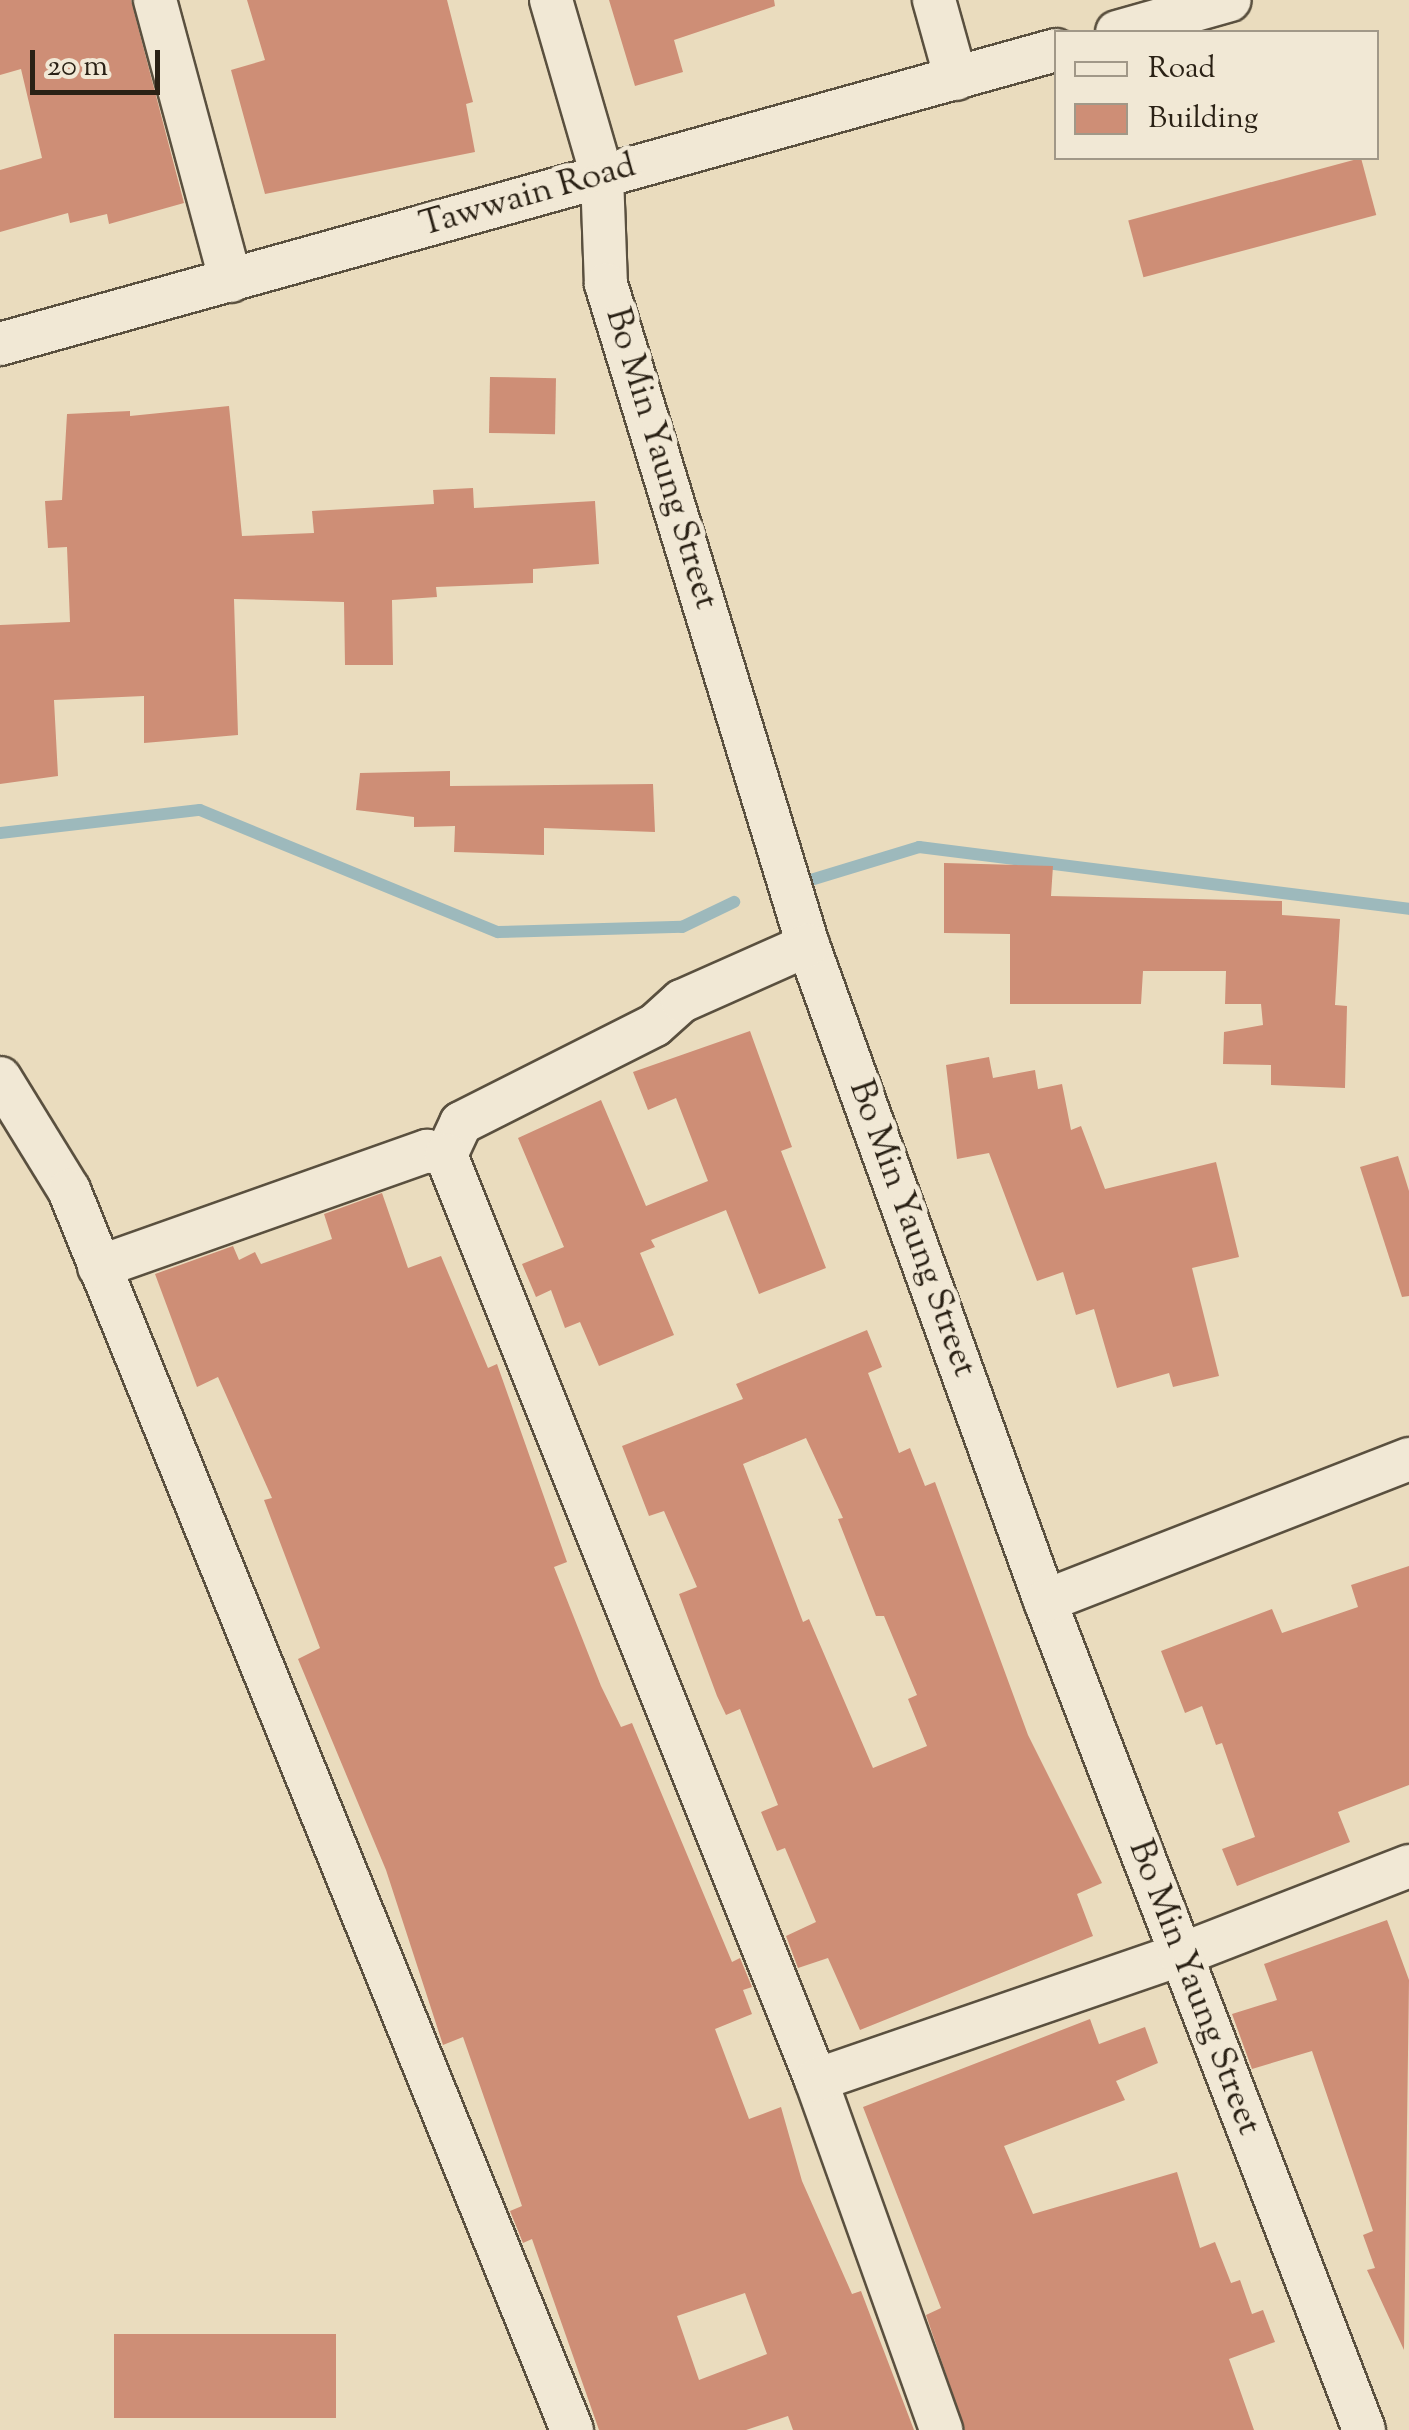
<!DOCTYPE html>
<html>
<head>
<meta charset="utf-8">
<style>
  body { margin:0 }
  #map { position:relative; width:1409px; height:2430px; overflow:hidden; background:#eadcbe; font-family:"Sorts Mill Goudy",serif }
  div>[style] { position:absolute }
  .stream>* { height:12px; margin:-6px; padding:0 6px; transform-origin:6px; border-radius:6px; background:#9db9bc }
  .building>* { inset:0; background:#ce8e76; transform-origin:0 0 }
  .roads { filter:drop-shadow(2px 0 #5a503f) drop-shadow(-2px 0 #5a503f) drop-shadow(0 2px #5a503f) drop-shadow(0 -2px #5a503f) }
  .minor>* { height:42px; margin:-21px; padding:0 21px; transform-origin:21px; border-radius:21px; background:#f1e8d5 }
  span { translate:-50% -50%; white-space:nowrap; text-align:center; line-height:1.15; -webkit-text-stroke:10px #f1e8d5; paint-order:stroke }
  .street-label { font-size:35px; color:#2a2115 }
  .legend { position:absolute; left:1054px; top:30px; width:325px; height:130px; box-sizing:border-box; background:#f1e8d5; border:2px solid #a19888; margin:0; padding:12px 18px; list-style:none; font-size:30px; color:#2a2115 }
  .legend li { display:flex; align-items:center; gap:20px; height:50px }
  .legend b { width:50px; border:2px solid #a19888 }
  .scale { position:absolute; left:30px; top:50px; width:130px; height:45px; box-sizing:border-box; border:5px solid #2a2115; border-top:0; padding-left:12px; font-size:30px; line-height:35px; white-space:nowrap; color:#2a2115; -webkit-text-stroke:8px #f1e8d5; paint-order:stroke }
</style>
</head>
<body>
<div id="map">
  <div class="stream">
    <div style="left:0;top:833px;width:201px;rotate:-6.6deg"></div>
    <div style="left:200px;top:810px;width:322px;rotate:22.3deg"></div>
    <div style="left:498px;top:932px;width:184px;rotate:-1.6deg"></div>
    <div style="left:682px;top:927px;width:58px;rotate:-25.7deg"></div>
    <div style="left:814px;top:879px;width:110px;rotate:-16.9deg"></div>
    <div style="left:919px;top:847px;width:494px;rotate:7.2deg"></div>
  </div>
  <div class="building">
    <div style="clip-path:polygon(0 0,131px 0,184px 203px,109px 224px,107px 214px,70px 223px,68px 213px,0 232px,0 170px,42px 158px,21px 69px,0 75px)"></div>
    <div style="clip-path:polygon(247px 0,447px 0,473px 102px,466px 104px,475px 152px,265px 194px,231px 70px,265px 60px)"></div>
    <div style="clip-path:polygon(609px 0,774px 0,775px 6px,674px 40px,683px 72px,635px 86px)"></div>
    <div style="left:1361px;top:158px;width:59px;height:241px;rotate:75deg"></div>
    <div style="left:490px;top:377px;width:66px;height:56px;rotate:1deg"></div>
    <div style="clip-path:polygon(229px 406px,242px 536px,314px 533px,312px 511px,434px 504px,433px 490px,473px 488px,474px 508px,595px 501px,599px 564px,533px 569px,533px 583px,436px 587px,437px 597px,392px 600px,393px 665px,345px 665px,344px 602px,234px 599px,238px 735px,144px 743px,144px 696px,54px 700px,58px 776px,0 784px,0 625px,70px 622px,67px 547px,48px 548px,45px 501px,62px 500px,67px 414px,130px 411px,130px 416px)"></div>
    <div style="clip-path:polygon(450px 771px,450px 786px,653px 784px,655px 832px,544px 828px,544px 855px,454px 852px,455px 826px,414px 827px,414px 817px,356px 810px,360px 773px)"></div>
    <div style="clip-path:polygon(944px 863px,1053px 866px,1051px 896px,1282px 901px,1282px 915px,1340px 919px,1335px 1005px,1347px 1006px,1345px 1088px,1271px 1085px,1271px 1065px,1223px 1064px,1224px 1032px,1263px 1025px,1261px 1004px,1225px 1004px,1226px 971px,1143px 971px,1141px 1004px,1010px 1004px,1010px 934px,944px 933px)"></div>
    <div style="clip-path:polygon(750px 1031px,792px 1147px,781px 1151px,826px 1268px,759px 1294px,726px 1210px,651px 1240px,655px 1247px,640px 1253px,674px 1335px,599px 1366px,580px 1322px,565px 1328px,551px 1290px,536px 1297px,522px 1264px,564px 1247px,518px 1138px,601px 1100px,646px 1206px,708px 1181px,676px 1098px,648px 1110px,633px 1072px)"></div>
    <div style="clip-path:polygon(989px 1057px,993px 1078px,1035px 1070px,1038px 1089px,1062px 1084px,1071px 1130px,1081px 1126px,1105px 1189px,1216px 1162px,1239px 1257px,1192px 1268px,1219px 1376px,1173px 1387px,1169px 1373px,1117px 1388px,1094px 1309px,1076px 1315px,1063px 1272px,1037px 1281px,989px 1153px,957px 1159px,946px 1065px)"></div>
    <div style="clip-path:polygon(1398px 1156px,1409px 1191px,1409px 1296px,1402px 1297px,1360px 1167px)"></div>
    <div style="clip-path:polygon(evenodd,382px 1193px,408px 1268px,441px 1256px,488px 1368px,497px 1364px,567px 1562px,554px 1567px,601px 1686px,621px 1727px,632px 1723px,732px 1962px,740px 1958px,752px 1987px,743px 1990px,752px 2014px,715px 2029px,749px 2119px,781px 2107px,802px 2181px,852px 2294px,861px 2291px,914px 2430px,793px 2430px,788px 2416px,746px 2430px,599px 2430px,532px 2239px,523px 2243px,510px 2211px,522px 2206px,463px 2037px,443px 2045px,386px 1870px,298px 1659px,320px 1648px,264px 1500px,272px 1498px,218px 1377px,197px 1387px,155px 1274px,233px 1246px,239px 1260px,255px 1252px,261px 1264px,332px 1239px,324px 1214px,382px 1193px,745px 2293px,767px 2354px,699px 2380px,677px 2316px,745px 2293px)"></div>
    <div style="clip-path:polygon(evenodd,867px 1330px,882px 1367px,868px 1373px,899px 1453px,910px 1448px,925px 1486px,935px 1482px,1028px 1735px,1102px 1883px,1077px 1894px,1093px 1936px,860px 2030px,828px 1958px,798px 1968px,786px 1936px,816px 1922px,785px 1848px,777px 1851px,761px 1812px,778px 1805px,740px 1709px,726px 1715px,717px 1696px,679px 1594px,697px 1587px,664px 1511px,649px 1516px,622px 1446px,743px 1399px,736px 1384px,867px 1330px,806px 1438px,843px 1518px,838px 1519px,876px 1616px,884px 1616px,917px 1695px,908px 1699px,927px 1746px,873px 1768px,809px 1619px,803px 1622px,743px 1464px,806px 1438px)"></div>
    <div style="clip-path:polygon(1409px 1566px,1409px 1785px,1338px 1812px,1350px 1842px,1237px 1886px,1222px 1849px,1255px 1837px,1222px 1743px,1216px 1745px,1202px 1706px,1185px 1713px,1161px 1651px,1272px 1609px,1282px 1633px,1358px 1607px,1351px 1585px)"></div>
    <div style="clip-path:polygon(1387px 1920px,1409px 1980px,1404px 2350px,1367px 2270px,1375px 2268px,1363px 2235px,1373px 2231px,1312px 2051px,1252px 2069px,1232px 2014px,1277px 2000px,1264px 1964px)"></div>
    <div style="clip-path:polygon(1090px 2019px,1099px 2044px,1145px 2027px,1158px 2063px,1116px 2081px,1125px 2100px,1004px 2146px,1033px 2214px,1177px 2172px,1200px 2248px,1215px 2242px,1231px 2283px,1240px 2280px,1252px 2314px,1263px 2310px,1275px 2342px,1229px 2359px,1254px 2430px,965px 2430px,926px 2315px,941px 2308px,863px 2107px)"></div>
    <div style="left:336px;top:2334px;width:84px;height:222px;rotate:90deg"></div>
  </div>
  <div class="roads">
    <div class="minor">
      <div style="left:155px;top:0;width:291px;rotate:74.9deg"></div>
      <div style="left:551px;top:0;width:183px;rotate:73.8deg"></div>
      <div style="left:602px;top:176px;width:108px;rotate:87.9deg"></div>
      <div style="left:606px;top:284px;width:691px;rotate:73.01deg"></div>
      <div style="left:808px;top:945px;width:697px;rotate:70.14deg"></div>
      <div style="left:1045px;top:1601px;width:888px;rotate:68.95deg"></div>
      <div style="left:934px;top:0;width:82px;rotate:74.4deg"></div>
      <div style="left:1117px;top:32px;width:117px;rotate:-15.8deg"></div>
      <div style="left:0;top:344px;width:1096px;rotate:-15.56deg"></div>
      <div style="left:0;top:1078px;width:132px;rotate:58.4deg"></div>
      <div style="left:69px;top:1190px;width:1338px;rotate:67.92deg"></div>
      <div style="left:446px;top:1155px;width:35px;rotate:-65deg"></div>
      <div style="left:461px;top:1123px;width:217px;rotate:-26.8deg"></div>
      <div style="left:655px;top:1025px;width:36px;rotate:-42deg"></div>
      <div style="left:682px;top:1001px;width:138px;rotate:-24deg"></div>
      <div style="left:99px;top:1267px;width:348px;rotate:-19.5deg"></div>
      <div style="left:427px;top:1151px;width:19px;rotate:12deg"></div>
      <div style="left:446px;top:1155px;width:996px;rotate:68.2deg"></div>
      <div style="left:816px;top:2080px;width:372px;rotate:70.3deg"></div>
      <div style="left:1045px;top:1601px;width:391px;rotate:-21.3deg"></div>
      <div style="left:816px;top:2080px;width:385px;rotate:-19deg"></div>
      <div style="left:1180px;top:1955px;width:246px;rotate:-21.2deg"></div>
    </div>
  </div>
  <div class="street-label">
    <span style="left:528px;top:197px;rotate:-16deg">Tawwain Road</span>
    <span style="left:660px;top:459px;rotate:73deg">Bo Min Yaung Street</span>
    <span style="left:911px;top:1229px;rotate:70deg">Bo Min Yaung Street</span>
    <span style="left:1193px;top:1988px;rotate:69deg">Bo Min Yaung Street</span>
  </div>
  <ul class="legend">
  <li><b style="height:12px;background:#f1e8d5"></b>Road</li>
  <li><b style="height:28px;background:#ce8e76"></b>Building</li>
  </ul>
  <div class="scale">20 m</div>
</div>
</body>
</html>
